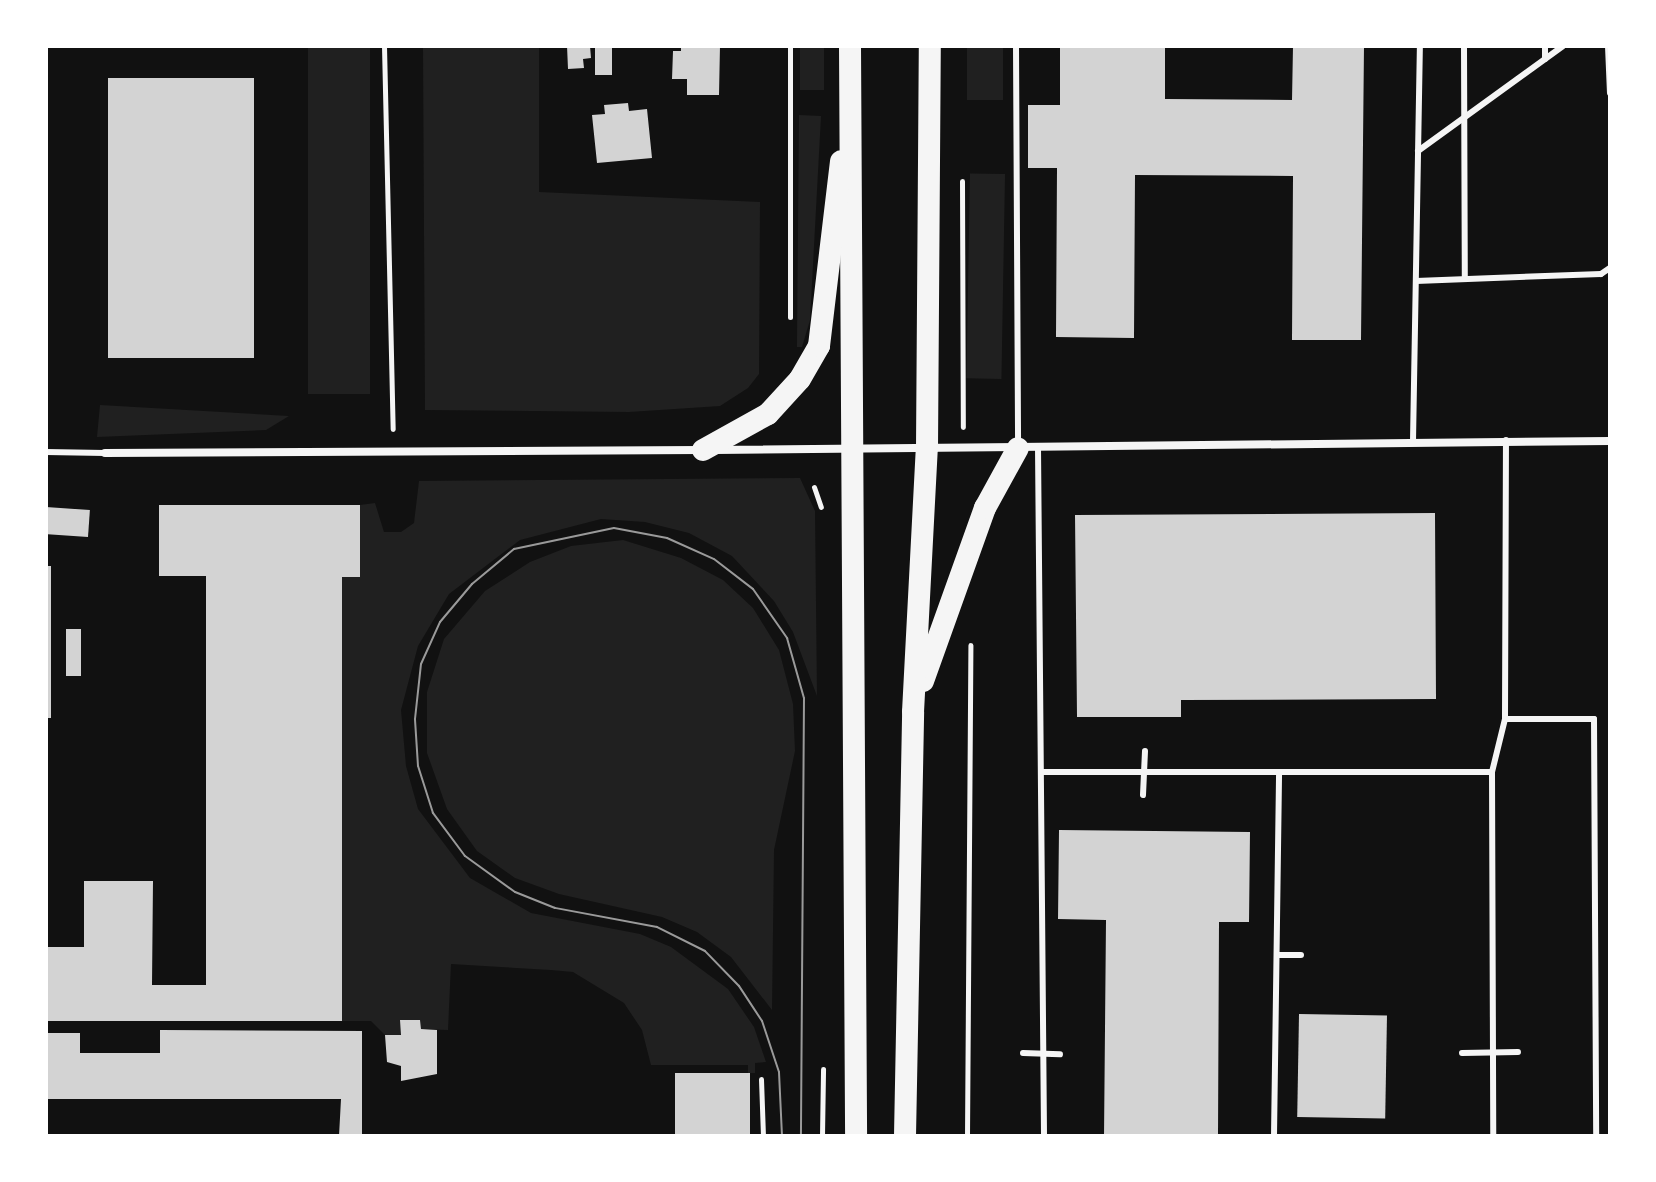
<!DOCTYPE html>
<html>
<head>
<meta charset="utf-8">
<style>
  body { margin:0 }
  #map { position:relative; width:1656px; height:1182px; overflow:hidden; background:#111; font-family:"PT Sans Narrow",sans-serif }
  div>[style] { position:absolute }
  .green>* { inset:0; background:#202020; transform-origin:0 0 }
  .building>* { inset:0; background:#d3d3d3; transform-origin:0 0 }
  .path>* { height:5px; margin:-2.5px; padding:0 2.5px; transform-origin:2.5px; border-radius:2.5px; background:#f5f5f5 }
  .service>* { height:6px; margin:-3px; padding:0 3px; transform-origin:3px; border-radius:3px; background:#f5f5f5 }
  .minor>* { height:8px; margin:-4px; padding:0 4px; transform-origin:4px; border-radius:4px; background:#f5f5f5 }
  .trunk>* { height:22px; margin:-11px; padding:0 11px; transform-origin:11px; border-radius:11px; background:#f5f5f5 }
  .tram>* { height:2px; margin:-1px; padding:0 1px; transform-origin:1px; border-radius:1px; background:#9a9a9a }
  span { translate:-50% -50%; white-space:nowrap; text-align:center; line-height:1.15; -webkit-text-stroke:8px #fff; paint-order:stroke }
  .frame { position:absolute; inset:0; border:48px solid #fff; pointer-events:none }
</style>
</head>
<body>
<div id="map">
  <div class="green">
    <div style="left:308px;top:46px;width:62px;height:348px"></div>
    <div style="clip-path:polygon(423px 46px,539px 46px,539px 192px,760px 202px,759px 374px,748px 388px,720px 406px,629px 412px,425px 410px)"></div>
    <div style="left:800px;top:46px;width:24px;height:44px"></div>
    <div style="left:967px;top:46px;width:36px;height:54px"></div>
    <div style="clip-path:polygon(799px 115px,821px 116px,810px 320px,802px 347px,797px 347px)"></div>
    <div style="left:1005px;top:174px;width:205px;height:35px;rotate:91deg"></div>
    <div style="clip-path:polygon(100px 405px,289px 416px,266px 430px,97px 437px)"></div>
    <div style="clip-path:polygon(800px 478px,815px 511px,817px 696px,793px 632px,774px 601px,732px 556px,689px 533px,645px 522px,601px 519px,520px 540px,449px 594px,418px 646px,401px 710px,406px 766px,418px 809px,470px 878px,531px 913px,640px 934px,671px 947px,728px 989px,754px 1027px,766px 1062px,755px 1063px,755px 1073px,748px 1073px,748px 1065px,651px 1065px,642px 1030px,624px 1003px,573px 972px,551px 970px,451px 964px,448px 1030px,421px 1029px,419px 1021px,401px 1035px,385px 1035px,371px 1021px,342px 1021px,342px 577px,360px 577px,360px 505px,375px 503px,384px 532px,401px 532px,414px 523px,419px 481px)"></div>
    <div style="clip-path:polygon(623px 540px,681px 558px,723px 580px,753px 608px,779px 650px,793px 704px,795px 751px,774px 850px,772px 1010px,731px 957px,697px 932px,662px 917px,559px 894px,515px 878px,477px 851px,447px 809px,427px 753px,427px 692px,444px 639px,485px 591px,530px 562px,571px 546px)"></div>
  </div>
  <div class="building">
    <div style="clip-path:polygon(567px 46px,590px 46px,591px 58px,583px 59px,584px 68px,568px 69px)"></div>
    <div style="left:595px;top:46px;width:17px;height:29px"></div>
    <div style="clip-path:polygon(681px 46px,720px 46px,719px 95px,687px 95px,687px 79px,672px 79px,673px 51px,681px 51px)"></div>
    <div style="clip-path:polygon(1060px 46px,1165px 46px,1165px 99px,1292px 100px,1293px 46px,1364px 46px,1361px 340px,1292px 340px,1293px 176px,1135px 175px,1134px 338px,1056px 337px,1057px 168px,1028px 168px,1028px 105px,1060px 105px)"></div>
    <div style="left:254px;top:78px;width:280px;height:146px;rotate:90deg"></div>
    <div style="clip-path:polygon(628px 103px,629px 111px,647px 109px,652px 158px,597px 163px,592px 115px,605px 114px,604px 105px)"></div>
    <div style="clip-path:polygon(159px 505px,360px 505px,360px 577px,342px 577px,342px 1021px,46px 1021px,46px 947px,84px 947px,84px 881px,153px 881px,152px 985px,206px 985px,206px 576px,159px 576px)"></div>
    <div style="left:46px;top:507px;width:44px;height:27px;rotate:4deg"></div>
    <div style="clip-path:polygon(1435px 513px,1436px 699px,1181px 700px,1181px 717px,1077px 717px,1075px 515px)"></div>
    <div style="left:46px;top:566px;width:5px;height:152px"></div>
    <div style="left:66px;top:629px;width:15px;height:47px"></div>
    <div style="clip-path:polygon(1059px 830px,1250px 832px,1249px 922px,1219px 922px,1218px 1136px,1104px 1136px,1106px 920px,1058px 919px)"></div>
    <div style="left:1299px;top:1014px;width:88px;height:103px;rotate:1deg"></div>
    <div style="clip-path:polygon(400px 1020px,420px 1020px,421px 1029px,437px 1030px,437px 1074px,401px 1081px,401px 1066px,387px 1062px,385px 1035px,401px 1035px)"></div>
    <div style="clip-path:polygon(160px 1030px,362px 1031px,362px 1136px,339px 1136px,341px 1099px,46px 1099px,46px 1033px,80px 1033px,80px 1053px,160px 1053px)"></div>
    <div style="left:675px;top:1073px;width:75px;height:63px"></div>
  </div>
  <div class="path">
    <div style="left:384px;top:46px;width:383px;rotate:88.7deg"></div>
    <div style="left:962px;top:181px;width:246px;rotate:89.8deg"></div>
    <div style="left:790px;top:317px;width:271px;rotate:-90deg"></div>
    <div style="left:814px;top:487px;width:21px;rotate:71deg"></div>
    <div style="left:761px;top:1079px;width:57px;rotate:88deg"></div>
    <div style="left:822px;top:1136px;width:67px;rotate:-89.1deg"></div>
    <div style="left:967px;top:1136px;width:491px;rotate:-89.6deg"></div>
  </div>
  <div class="service">
    <div style="left:1016px;top:46px;width:398px;rotate:89.7deg"></div>
    <div style="left:1464px;top:46px;width:233px;rotate:89.8deg"></div>
    <div style="left:1545px;top:46px;width:13px;rotate:90deg"></div>
    <div style="left:1608px;top:46px;width:47px;rotate:87.6deg"></div>
    <div style="left:1418px;top:151px;width:179px;rotate:-35.9deg"></div>
    <div style="left:1416px;top:281px;width:185px;rotate:-2.2deg"></div>
    <div style="left:1601px;top:274px;width:11px;rotate:-34deg"></div>
    <div style="left:1413px;top:441px;width:395px;rotate:-89deg"></div>
    <div style="left:1038px;top:447px;width:689px;rotate:89.5deg"></div>
    <div style="left:46px;top:452px;width:59px;rotate:1deg"></div>
    <div style="left:1505px;top:719px;width:89px"></div>
    <div style="left:1594px;top:719px;width:417px;rotate:89.7deg"></div>
    <div style="left:1042px;top:772px;width:450px"></div>
    <div style="left:1492px;top:772px;width:364px;rotate:89.8deg"></div>
    <div style="left:1492px;top:772px;width:55px;rotate:-76.2deg"></div>
    <div style="left:1505px;top:719px;width:279px;rotate:-89.8deg"></div>
    <div style="left:1143px;top:795px;width:44px;rotate:-87.4deg"></div>
    <div style="left:1277px;top:955px;width:24px"></div>
    <div style="left:1023px;top:1053px;width:37px;rotate:2deg"></div>
    <div style="left:1462px;top:1053px;width:56px;rotate:-1deg"></div>
    <div style="left:1274px;top:1136px;width:364px;rotate:-89.2deg"></div>
  </div>
  <div class="minor">
    <div style="left:715px;top:450px;width:895px;rotate:-0.58deg"></div>
    <div style="left:105px;top:453px;width:596px;rotate:-0.29deg"></div>
  </div>
  <div class="trunk">
    <div style="left:850px;top:46px;width:1090px;rotate:89.68deg"></div>
    <div style="left:703px;top:450px;width:74px;rotate:-29deg"></div>
    <div style="left:768px;top:414px;width:47px;rotate:-47.6deg"></div>
    <div style="left:800px;top:379px;width:38px;rotate:-60deg"></div>
    <div style="left:819px;top:346px;width:186px;rotate:-83.2deg"></div>
    <div style="left:923px;top:681px;width:184px;rotate:-70.3deg"></div>
    <div style="left:985px;top:508px;width:68px;rotate:-61.2deg"></div>
    <div style="left:905px;top:1136px;width:424px;rotate:-88.9deg"></div>
    <div style="left:913px;top:712px;width:264px;rotate:-87deg"></div>
    <div style="left:927px;top:448px;width:402px;rotate:-89.6deg"></div>
  </div>
  <div class="tram">
    <div style="left:782px;top:1136px;width:64px;rotate:-92.7deg"></div>
    <div style="left:779px;top:1072px;width:54px;rotate:-108.4deg"></div>
    <div style="left:762px;top:1021px;width:42px;rotate:-123.3deg"></div>
    <div style="left:739px;top:986px;width:49px;rotate:-134.2deg"></div>
    <div style="left:705px;top:951px;width:54px;rotate:-153.4deg"></div>
    <div style="left:657px;top:927px;width:104px;rotate:-169.4deg"></div>
    <div style="left:555px;top:908px;width:43px;rotate:-158.2deg"></div>
    <div style="left:515px;top:892px;width:62px;rotate:-144.2deg"></div>
    <div style="left:465px;top:856px;width:54px;rotate:-126.7deg"></div>
    <div style="left:433px;top:813px;width:49px;rotate:-107.7deg"></div>
    <div style="left:418px;top:766px;width:47px;rotate:-93.7deg"></div>
    <div style="left:415px;top:719px;width:55px;rotate:-83.8deg"></div>
    <div style="left:421px;top:664px;width:46px;rotate:-65.7deg"></div>
    <div style="left:440px;top:622px;width:50px;rotate:-49.9deg"></div>
    <div style="left:472px;top:584px;width:55px;rotate:-39.8deg"></div>
    <div style="left:514px;top:549px;width:102px;rotate:-11.9deg"></div>
    <div style="left:614px;top:528px;width:54px;rotate:10.7deg"></div>
    <div style="left:667px;top:538px;width:51px;rotate:24.1deg"></div>
    <div style="left:714px;top:559px;width:49px;rotate:37.6deg"></div>
    <div style="left:753px;top:589px;width:60px;rotate:55.2deg"></div>
    <div style="left:787px;top:638px;width:62px;rotate:74.2deg"></div>
    <div style="left:804px;top:698px;width:438px;rotate:90.4deg"></div>
  </div>
  <div class="frame"></div>
</div>
</body>
</html>
